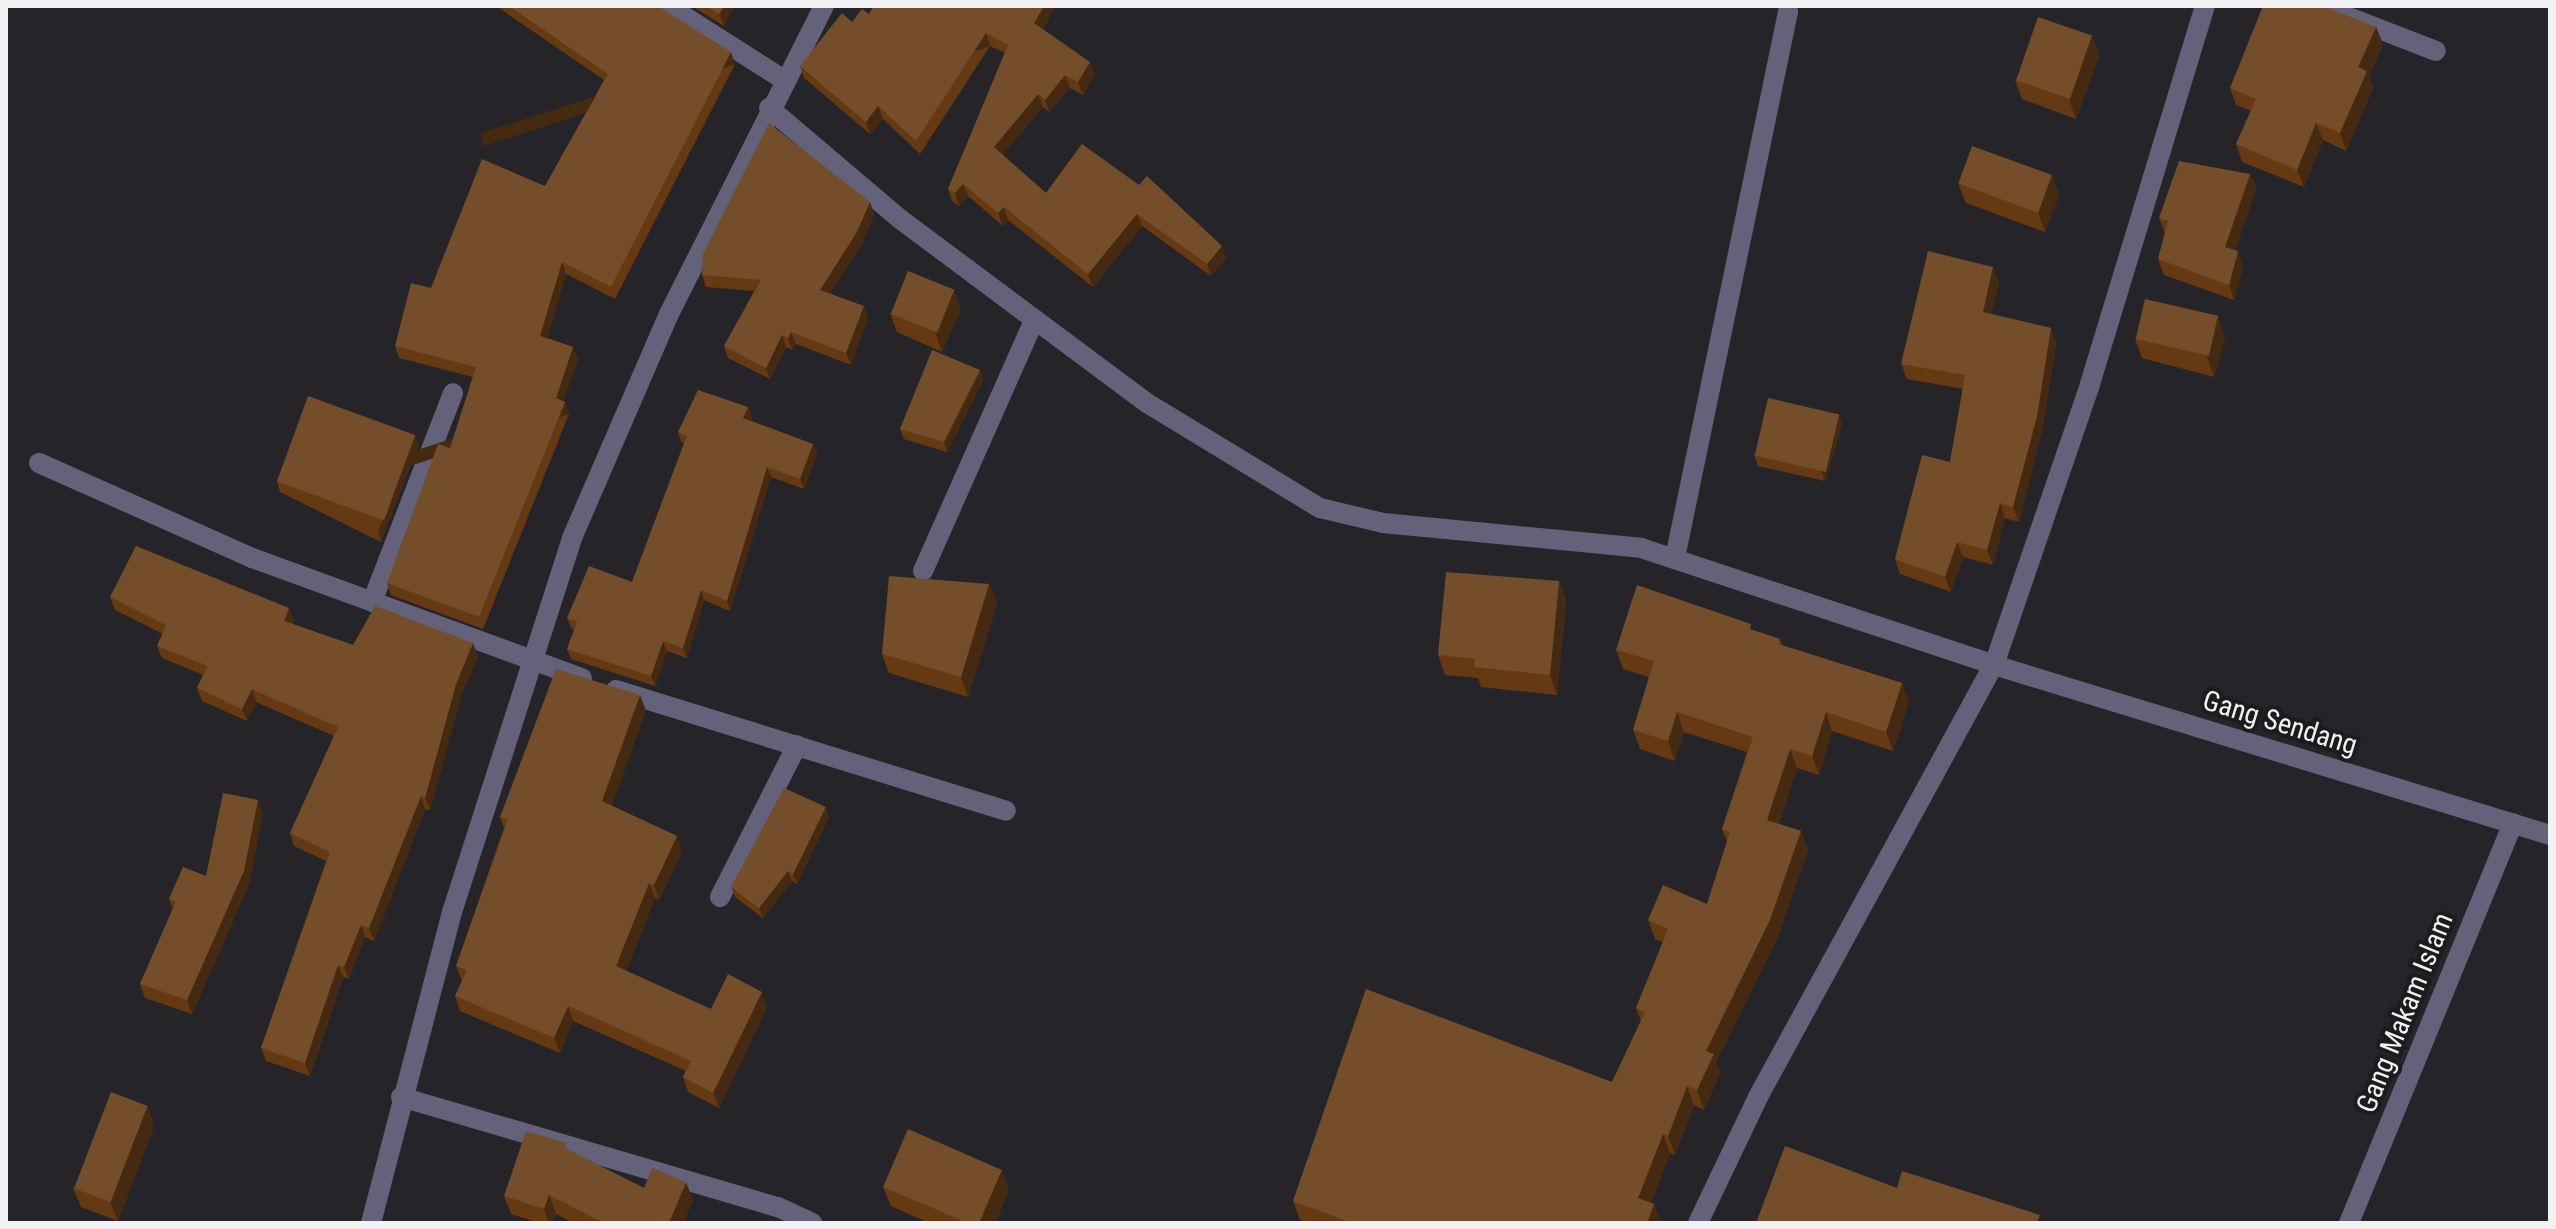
<!DOCTYPE html>
<html>
<head>
<meta charset="utf-8">
<style>
  body { margin:0 }
  #map { position:relative; width:2556px; height:1229px; overflow:hidden; background:#252529; font-family:"Roboto Condensed",sans-serif }
  div>[style] { position:absolute }
  .minor>* { height:20px; margin:-10px; padding:0 10px; transform-origin:10px; border-radius:10px; background:#64627b }
  .wall>* { inset:0; background:#653912 }
  .shaded-wall>* { inset:0; background:#452911; transform-origin:0 0 }
  .building>* { inset:0; background:#744d2a; transform-origin:0 0 }
  span { translate:-50% -50%; white-space:nowrap; text-align:center; line-height:1.15; -webkit-text-stroke:8px #1c1c1f; paint-order:stroke }
  .street-label { font-size:28px; color:#f2f2f4 }
  .frame { position:absolute; inset:0; border:8px solid #f2f2f4; pointer-events:none }
</style>
</head>
<body>
<div id="map">
  <div class="minor">
    <div style="left:668px;top:6px;width:138px;rotate:32.5deg"></div>
    <div style="left:2320px;top:6px;width:124px;rotate:21.2deg"></div>
    <div style="left:769px;top:108px;width:172px;rotate:40.3deg"></div>
    <div style="left:900px;top:219px;width:308px;rotate:36.7deg"></div>
    <div style="left:1147px;top:403px;width:202px;rotate:31.3deg"></div>
    <div style="left:1320px;top:508px;width:65px;rotate:13.4deg"></div>
    <div style="left:1383px;top:523px;width:259px;rotate:5.5deg"></div>
    <div style="left:1641px;top:548px;width:372px;rotate:18.3deg"></div>
    <div style="left:1994px;top:665px;width:581px;rotate:17deg"></div>
    <div style="left:39px;top:463px;width:233px;rotate:24deg"></div>
    <div style="left:252px;top:558px;width:351px;rotate:20deg"></div>
    <div style="left:1675px;top:558px;width:558px;rotate:-78.31deg"></div>
    <div style="left:923px;top:571px;width:274px;rotate:-66.1deg"></div>
    <div style="left:372px;top:602px;width:224px;rotate:-68.8deg"></div>
    <div style="left:616px;top:690px;width:408px;rotate:17.2deg"></div>
    <div style="left:720px;top:897px;width:170px;rotate:-63.1deg"></div>
    <div style="left:401px;top:1097px;width:393px;rotate:16.3deg"></div>
    <div style="left:778px;top:1207px;width:38px;rotate:25deg"></div>
    <div style="left:371px;top:1223px;width:325px;rotate:-75.4deg"></div>
    <div style="left:453px;top:909px;width:390px;rotate:-72.2deg"></div>
    <div style="left:572px;top:538px;width:242px;rotate:-66.6deg"></div>
    <div style="left:668px;top:316px;width:347px;rotate:-63.3deg"></div>
    <div style="left:1698px;top:1223px;width:140px;rotate:-64.5deg"></div>
    <div style="left:1758px;top:1097px;width:492px;rotate:-61.4deg"></div>
    <div style="left:1994px;top:665px;width:297px;rotate:-71.1deg"></div>
    <div style="left:2090px;top:384px;width:395px;rotate:-73.1deg"></div>
    <div style="left:2349px;top:1223px;width:432px;rotate:-67.7deg"></div>
  </div>
  <div class="wall">
    <div style="clip-path:polygon(496px 6px,658px 6px,735px 64px,615px 299px,566px 274px,547px 338px,573px 347px,578px 359px,563px 401px,565px 402px,569px 414px,483px 629px,391px 595px,387px 583px,450px 448px,473px 377px,399px 358px,395px 346px,431px 288px,545px 186px,604px 80px)"></div>
    <div style="clip-path:polygon(692px 6px,734px 6px,724px 26px)"></div>
    <div style="clip-path:polygon(874px 6px,1055px 6px,1043px 29px,1095px 74px,1083px 95px,1070px 88px,1049px 112px,1043px 107px,1002px 155px,1046px 193px,1082px 144px,1226px 258px,1211px 276px,1142px 226px,1093px 287px,1008px 220px,1003px 226px,968px 196px,959px 206px,952px 201px,948px 189px,1005px 53px,990px 46px,920px 154px,883px 119px,870px 134px,804px 78px,800px 66px,852px 22px,869px 14px)"></div>
    <div style="clip-path:polygon(2376px 27px,2383px 44px,2369px 76px,2373px 88px,2346px 151px,2323px 140px,2304px 187px,2242px 162px,2236px 144px,2251px 111px,2236px 105px,2230px 88px)"></div>
    <div style="clip-path:polygon(2092px 36px,2099px 56px,2076px 119px,2022px 99px,2015px 80px)"></div>
    <div style="clip-path:polygon(2250px 174px,2256px 189px,2235px 250px,2243px 266px,2234px 300px,2164px 275px,2158px 259px,2165px 233px,2159px 218px)"></div>
    <div style="clip-path:polygon(2052px 175px,2059px 195px,2045px 232px,1966px 203px,1958px 183px)"></div>
    <div style="clip-path:polygon(874px 214px,862px 244px,830px 293px,868px 318px,851px 365px,796px 344px,792px 350px,786px 347px,770px 379px,728px 358px,724px 346px,754px 291px,706px 287px,702px 275px)"></div>
    <div style="clip-path:polygon(1999px 282px,1991px 314px,2051px 328px,2056px 344px,2042px 431px,2019px 522px,2005px 518px,1993px 565px,1963px 557px,1951px 592px,1900px 574px,1895px 559px,1950px 462px,1963px 389px,1907px 379px,1901px 364px)"></div>
    <div style="clip-path:polygon(961px 309px,942px 352px,897px 332px,890px 313px)"></div>
    <div style="clip-path:polygon(2225px 336px,2214px 377px,2142px 358px,2135px 339px)"></div>
    <div style="clip-path:polygon(980px 370px,983px 380px,947px 452px,904px 439px,900px 429px)"></div>
    <div style="clip-path:polygon(748px 407px,752px 417px,751px 421px,813px 444px,817px 454px,804px 489px,771px 477px,730px 611px,704px 600px,687px 658px,667px 651px,655px 686px,571px 659px,567px 649px,574px 630px,571px 628px,567px 618px,632px 582px,684px 443px,681px 442px,678px 432px)"></div>
    <div style="clip-path:polygon(1839px 414px,1842px 425px,1825px 481px,1758px 466px,1754px 455px)"></div>
    <div style="clip-path:polygon(415px 436px,418px 446px,381px 542px,280px 492px,277px 482px)"></div>
    <div style="clip-path:polygon(1559px 581px,1566px 601px,1557px 695px,1481px 687px,1478px 678px,1445px 675px,1438px 655px)"></div>
    <div style="clip-path:polygon(989px 584px,997px 603px,968px 697px,889px 673px,882px 654px)"></div>
    <div style="clip-path:polygon(110px 597px,289px 608px,294px 620px,293px 624px,353px 645px,478px 656px,461px 696px,430px 810px,425px 809px,374px 941px,365px 937px,349px 979px,343px 977px,310px 1076px,266px 1061px,261px 1048px,326px 861px,294px 846px,290px 833px,334px 736px,256px 702px,247px 721px,202px 701px,197px 688px,203px 675px,162px 658px,157px 646px,163px 634px,115px 610px)"></div>
    <div style="clip-path:polygon(1753px 630px,1780px 639px,1782px 645px,1902px 683px,1909px 702px,1893px 751px,1832px 731px,1819px 775px,1797px 768px,1779px 824px,1801px 831px,1808px 850px,1777px 939px,1716px 1062px,1720px 1073px,1704px 1110px,1694px 1105px,1675px 1155px,1670px 1153px,1651px 1202px,1654px 1204px,1661px 1223px,1309px 1223px,1300px 1220px,1293px 1201px,1612px 1082px,1641px 1021px,1636px 1008px,1663px 942px,1655px 939px,1648px 920px,1707px 904px,1727px 842px,1722px 829px,1747px 752px,1684px 732px,1675px 761px,1640px 749px,1633px 730px,1649px 677px,1623px 669px,1616px 650px)"></div>
    <div style="clip-path:polygon(646px 710px,611px 806px,677px 836px,682px 852px,659px 900px,655px 898px,626px 971px,711px 1009px,767px 1007px,719px 1108px,688px 1092px,683px 1077px,686px 1071px,573px 1021px,560px 1053px,460px 1011px,455px 996px,462px 981px,456px 966px,504px 828px,500px 817px)"></div>
    <div style="clip-path:polygon(263px 813px,249px 884px,192px 1014px,145px 998px,140px 984px,173px 909px,169px 899px,206px 876px)"></div>
    <div style="clip-path:polygon(829px 817px,797px 884px,792px 881px,763px 918px,735px 897px,731px 887px)"></div>
    <div style="clip-path:polygon(147px 1106px,154px 1126px,118px 1221px,81px 1207px,73px 1188px)"></div>
    <div style="clip-path:polygon(570px 1151px,644px 1188px,693px 1200px,683px 1223px,574px 1223px,556px 1214px,552px 1223px,539px 1223px,511px 1214px,504px 1196px)"></div>
    <div style="clip-path:polygon(883px 1187px,1009px 1189px,995px 1223px,929px 1223px,891px 1206px)"></div>
  </div>
  <div class="shaded-wall">
    <div style="clip-path:polygon(724px 6px,734px 6px,724px 26px,719px 14px)"></div>
    <div style="clip-path:polygon(1044px 6px,1055px 6px,1039px 36px,1034px 23px)"></div>
    <div style="clip-path:polygon(2376px 27px,2383px 44px,2369px 76px,2373px 88px,2346px 151px,2340px 133px,2358px 67px)"></div>
    <div style="left:986px;top:33px;width:14px;height:129px;rotate:73deg"></div>
    <div style="clip-path:polygon(2092px 36px,2099px 56px,2076px 119px,2069px 99px)"></div>
    <div style="left:731px;top:52px;width:13px;height:264px;rotate:72deg"></div>
    <div style="clip-path:polygon(1090px 62px,1095px 74px,1083px 95px,1078px 82px)"></div>
    <div style="clip-path:polygon(1065px 75px,1070px 88px,1049px 112px,1045px 100px)"></div>
    <div style="clip-path:polygon(1038px 94px,1043px 107px,998px 160px,994px 147px)"></div>
    <div style="clip-path:polygon(878px 106px,883px 119px,870px 134px,866px 122px)"></div>
    <div style="clip-path:polygon(2316px 123px,2323px 140px,2304px 187px,2297px 170px)"></div>
    <div style="clip-path:polygon(2250px 174px,2256px 189px,2231px 262px,2225px 247px)"></div>
    <div style="clip-path:polygon(2052px 175px,2059px 195px,2045px 232px,2038px 212px)"></div>
    <div style="clip-path:polygon(963px 184px,968px 196px,959px 206px,955px 193px)"></div>
    <div style="clip-path:polygon(870px 202px,874px 214px,862px 244px,824px 302px,820px 290px)"></div>
    <div style="clip-path:polygon(1004px 207px,1008px 220px,1003px 226px,998px 213px)"></div>
    <div style="clip-path:polygon(1137px 214px,1142px 226px,1093px 287px,1088px 274px)"></div>
    <div style="clip-path:polygon(1222px 246px,1226px 258px,1211px 276px,1207px 264px)"></div>
    <div style="clip-path:polygon(2238px 251px,2243px 266px,2234px 300px,2229px 285px)"></div>
    <div style="clip-path:polygon(562px 262px,566px 274px,544px 348px,540px 336px)"></div>
    <div style="clip-path:polygon(1993px 267px,1999px 282px,1988px 327px,1983px 312px)"></div>
    <div style="clip-path:polygon(954px 290px,961px 309px,942px 352px,935px 332px)"></div>
    <div style="clip-path:polygon(864px 306px,868px 318px,851px 365px,846px 353px)"></div>
    <div style="clip-path:polygon(2218px 316px,2225px 336px,2214px 377px,2207px 357px)"></div>
    <div style="clip-path:polygon(2051px 328px,2056px 344px,2042px 431px,2019px 522px,2013px 507px)"></div>
    <div style="clip-path:polygon(791px 332px,796px 344px,792px 350px,788px 338px)"></div>
    <div style="clip-path:polygon(782px 335px,786px 347px,770px 379px,766px 368px)"></div>
    <div style="clip-path:polygon(573px 347px,578px 359px,560px 410px,556px 398px)"></div>
    <div style="clip-path:polygon(980px 370px,983px 380px,947px 452px,944px 442px)"></div>
    <div style="left:565px;top:402px;width:13px;height:232px;rotate:72deg"></div>
    <div style="clip-path:polygon(748px 407px,752px 417px,747px 428px,743px 418px)"></div>
    <div style="clip-path:polygon(1839px 414px,1842px 425px,1825px 481px,1821px 471px)"></div>
    <div style="clip-path:polygon(415px 436px,418px 446px,381px 542px,378px 532px)"></div>
    <div style="clip-path:polygon(813px 444px,817px 454px,804px 489px,800px 479px)"></div>
    <div style="clip-path:polygon(767px 467px,771px 477px,730px 611px,727px 601px)"></div>
    <div style="clip-path:polygon(2000px 503px,2005px 518px,1993px 565px,1987px 550px)"></div>
    <div style="clip-path:polygon(1957px 542px,1963px 557px,1951px 592px,1945px 577px)"></div>
    <div style="clip-path:polygon(1559px 581px,1566px 601px,1557px 695px,1550px 675px)"></div>
    <div style="clip-path:polygon(989px 584px,997px 603px,968px 697px,961px 677px)"></div>
    <div style="clip-path:polygon(701px 590px,704px 600px,687px 658px,683px 648px)"></div>
    <div style="clip-path:polygon(289px 608px,294px 620px,289px 633px,284px 621px)"></div>
    <div style="clip-path:polygon(663px 641px,667px 651px,655px 686px,651px 676px)"></div>
    <div style="clip-path:polygon(473px 643px,478px 656px,461px 696px,430px 810px,425px 798px,456px 684px)"></div>
    <div style="clip-path:polygon(1902px 683px,1909px 702px,1893px 751px,1886px 732px)"></div>
    <div style="clip-path:polygon(252px 689px,256px 702px,247px 721px,242px 709px)"></div>
    <div style="clip-path:polygon(640px 695px,646px 710px,608px 817px,602px 801px)"></div>
    <div style="clip-path:polygon(1677px 712px,1684px 732px,1675px 761px,1668px 741px)"></div>
    <div style="clip-path:polygon(1826px 712px,1832px 731px,1819px 775px,1812px 756px)"></div>
    <div style="clip-path:polygon(1790px 749px,1797px 768px,1774px 839px,1767px 820px)"></div>
    <div style="clip-path:polygon(421px 796px,425px 809px,374px 941px,369px 928px)"></div>
    <div style="clip-path:polygon(258px 800px,263px 813px,249px 884px,192px 1014px,187px 1000px)"></div>
    <div style="clip-path:polygon(826px 807px,829px 817px,797px 884px,793px 874px)"></div>
    <div style="clip-path:polygon(1801px 831px,1808px 850px,1777px 939px,1716px 1062px,1720px 1073px,1704px 1110px,1697px 1090px,1706px 1051px)"></div>
    <div style="clip-path:polygon(677px 836px,682px 852px,659px 900px,654px 885px)"></div>
    <div style="clip-path:polygon(788px 871px,792px 881px,763px 918px,759px 908px)"></div>
    <div style="clip-path:polygon(649px 883px,655px 898px,622px 981px,616px 966px)"></div>
    <div style="clip-path:polygon(361px 925px,365px 937px,349px 979px,344px 967px)"></div>
    <div style="clip-path:polygon(338px 965px,343px 977px,310px 1076px,305px 1063px)"></div>
    <div style="clip-path:polygon(762px 992px,767px 1007px,719px 1108px,713px 1093px)"></div>
    <div style="clip-path:polygon(568px 1006px,573px 1021px,560px 1053px,554px 1038px)"></div>
    <div style="clip-path:polygon(1687px 1086px,1694px 1105px,1675px 1155px,1668px 1136px)"></div>
    <div style="clip-path:polygon(147px 1106px,154px 1126px,118px 1221px,110px 1202px)"></div>
    <div style="clip-path:polygon(1663px 1134px,1670px 1153px,1645px 1217px,1638px 1198px)"></div>
    <div style="clip-path:polygon(1002px 1170px,1009px 1189px,995px 1223px,979px 1223px)"></div>
    <div style="clip-path:polygon(686px 1182px,693px 1200px,683px 1223px,669px 1223px)"></div>
    <div style="clip-path:polygon(549px 1195px,556px 1214px,552px 1223px,549px 1223px,544px 1209px)"></div>
    <div style="clip-path:polygon(1654px 1204px,1661px 1223px,1647px 1223px)"></div>
  </div>
  <div class="building">
    <div style="clip-path:polygon(509px 6px,658px 6px,731px 52px,611px 287px,562px 262px,540px 336px,573px 347px,556px 398px,565px 402px,479px 617px,387px 583px,438px 444px,450px 448px,476px 367px,395px 346px,411px 283px,431px 288px,482px 159px,545px 186px,608px 74px)"></div>
    <div style="clip-path:polygon(706px 6px,724px 6px,719px 14px)"></div>
    <div style="clip-path:polygon(874px 6px,1044px 6px,1034px 23px,1090px 62px,1078px 82px,1065px 75px,1045px 100px,1038px 94px,994px 147px,1046px 193px,1082px 144px,1139px 185px,1147px 176px,1222px 246px,1207px 264px,1137px 214px,1088px 274px,1004px 207px,998px 213px,963px 184px,955px 193px,948px 189px,1008px 45px,986px 33px,916px 141px,878px 106px,866px 122px,800px 66px,842px 13px,852px 22px,862px 9px,869px 14px)"></div>
    <div style="clip-path:polygon(2263px 6px,2323px 6px,2376px 27px,2358px 67px,2367px 71px,2340px 133px,2316px 123px,2297px 170px,2236px 144px,2256px 99px,2230px 88px)"></div>
    <div style="left:2038px;top:17px;width:57px;height:67px;rotate:19deg"></div>
    <div style="clip-path:polygon(769px 123px,870px 202px,857px 232px,820px 290px,864px 306px,846px 353px,791px 332px,788px 338px,782px 335px,766px 368px,724px 346px,761px 280px,702px 275px,703px 254px)"></div>
    <div style="left:1972px;top:146px;width:85px;height:40px;rotate:20deg"></div>
    <div style="clip-path:polygon(2179px 161px,2250px 174px,2225px 247px,2238px 251px,2229px 285px,2158px 259px,2168px 221px,2159px 218px)"></div>
    <div style="clip-path:polygon(1928px 251px,1993px 267px,1983px 312px,2051px 328px,2037px 416px,2013px 507px,2000px 503px,1987px 550px,1957px 542px,1945px 577px,1895px 559px,1922px 455px,1950px 462px,1965px 375px,1901px 364px)"></div>
    <div style="left:908px;top:271px;width:50px;height:46px;rotate:22deg"></div>
    <div style="left:2145px;top:299px;width:75px;height:41px;rotate:13deg"></div>
    <div style="clip-path:polygon(932px 350px,980px 370px,944px 442px,900px 429px)"></div>
    <div style="clip-path:polygon(698px 390px,748px 407px,743px 418px,813px 444px,800px 479px,767px 467px,727px 601px,701px 590px,683px 648px,663px 641px,651px 676px,567px 649px,577px 622px,567px 618px,589px 566px,632px 582px,687px 436px,678px 432px)"></div>
    <div style="left:308px;top:396px;width:114px;height:91px;rotate:20deg"></div>
    <div style="left:1768px;top:398px;width:73px;height:59px;rotate:13deg"></div>
    <div style="clip-path:polygon(136px 546px,289px 608px,284px 621px,353px 645px,375px 606px,473px 643px,456px 684px,425px 798px,421px 796px,369px 928px,361px 925px,344px 967px,338px 965px,305px 1063px,261px 1048px,330px 852px,290px 833px,338px 727px,252px 689px,242px 709px,197px 688px,208px 666px,157px 646px,166px 625px,110px 597px)"></div>
    <div style="clip-path:polygon(1446px 572px,1559px 581px,1550px 675px,1474px 667px,1475px 659px,1438px 655px)"></div>
    <div style="clip-path:polygon(889px 576px,989px 584px,961px 677px,882px 654px)"></div>
    <div style="clip-path:polygon(1637px 585px,1751px 624px,1750px 629px,1780px 639px,1778px 644px,1902px 683px,1886px 732px,1826px 712px,1812px 756px,1790px 749px,1767px 820px,1801px 831px,1770px 920px,1706px 1051px,1714px 1054px,1697px 1090px,1687px 1086px,1668px 1136px,1663px 1134px,1638px 1198px,1654px 1204px,1647px 1223px,1352px 1223px,1293px 1201px,1366px 989px,1612px 1082px,1645px 1012px,1636px 1008px,1668px 929px,1648px 920px,1663px 885px,1707px 904px,1730px 832px,1722px 829px,1753px 737px,1677px 712px,1668px 741px,1633px 730px,1654px 661px,1616px 650px)"></div>
    <div style="clip-path:polygon(556px 669px,640px 695px,602px 801px,677px 836px,654px 885px,649px 883px,616px 966px,711px 1009px,728px 974px,762px 992px,713px 1093px,683px 1077px,691px 1061px,568px 1006px,554px 1038px,455px 996px,467px 970px,456px 966px,508px 819px,500px 817px)"></div>
    <div style="clip-path:polygon(784px 788px,826px 807px,793px 874px,788px 871px,759px 908px,731px 887px)"></div>
    <div style="clip-path:polygon(223px 793px,258px 800px,244px 871px,187px 1000px,140px 984px,176px 901px,169px 899px,183px 867px,206px 876px)"></div>
    <div style="left:111px;top:1092px;width:39px;height:103px;rotate:21deg"></div>
    <div style="clip-path:polygon(908px 1129px,1002px 1170px,979px 1223px,968px 1223px,883px 1187px)"></div>
    <div style="clip-path:polygon(526px 1131px,567px 1143px,565px 1148px,644px 1188px,652px 1168px,686px 1182px,669px 1223px,604px 1223px,549px 1195px,544px 1209px,504px 1196px)"></div>
    <div style="clip-path:polygon(1785px 1146px,1897px 1188px,1902px 1171px,2040px 1215px,2037px 1223px,1756px 1223px)"></div>
  </div>
  <div class="street-label">
    <span style="left:2280px;top:723px;rotate:17deg">Gang Sendang</span>
    <span style="left:2405px;top:1013px;rotate:-68deg">Gang Makam Islam</span>
  </div>
  <div class="frame"></div>
</div>
</body>
</html>
